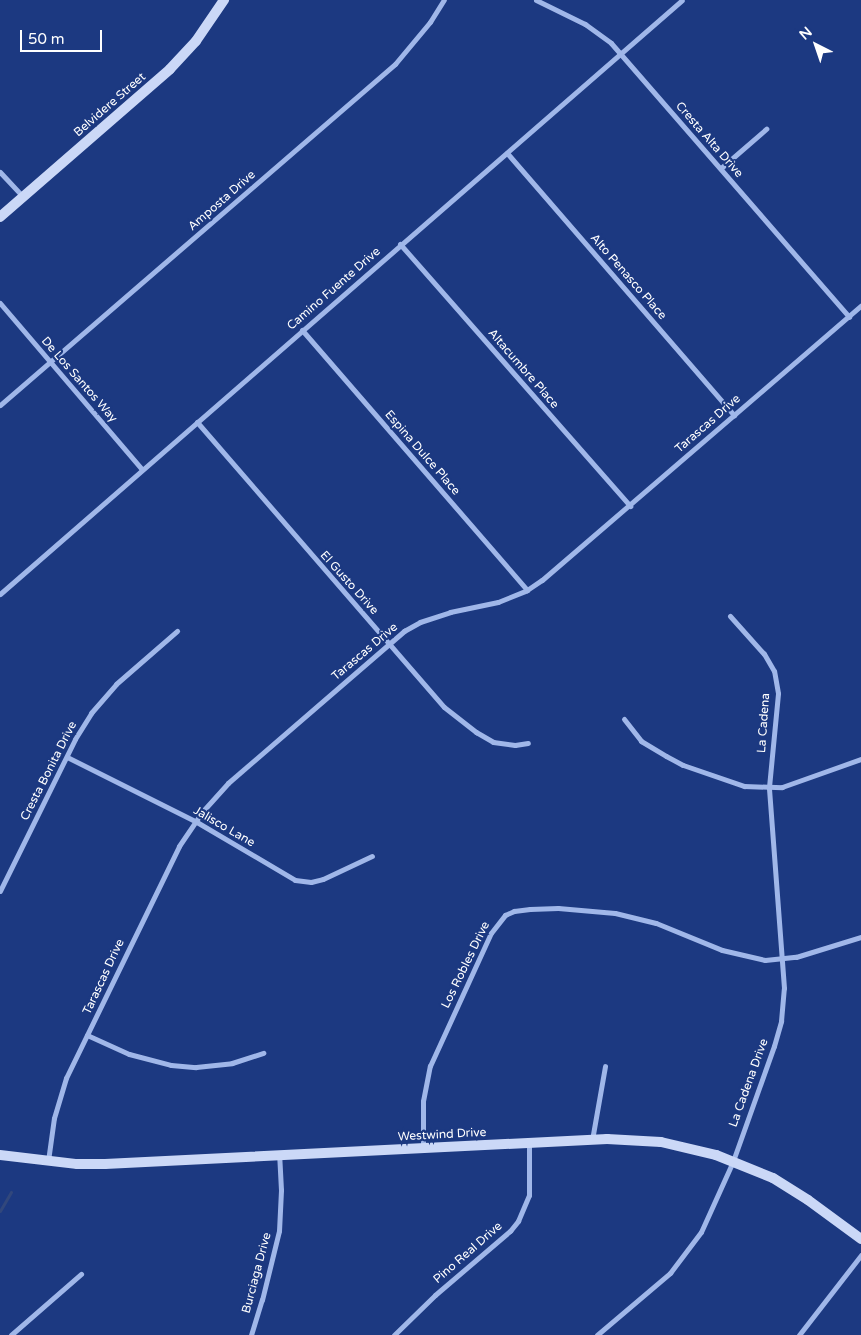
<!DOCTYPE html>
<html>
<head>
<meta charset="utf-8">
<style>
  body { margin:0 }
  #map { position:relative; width:861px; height:1335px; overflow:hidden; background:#1c3981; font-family:"Varela Round",sans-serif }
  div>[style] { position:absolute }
  .stream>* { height:3px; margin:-1.5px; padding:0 1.5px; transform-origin:1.5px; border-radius:1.5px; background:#31477c }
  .street>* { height:5px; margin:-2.5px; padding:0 2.5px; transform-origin:2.5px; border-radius:2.5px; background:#a0b7e9 }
  .secondary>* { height:10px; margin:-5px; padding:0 5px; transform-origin:5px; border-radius:5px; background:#cbd8f7 }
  span { translate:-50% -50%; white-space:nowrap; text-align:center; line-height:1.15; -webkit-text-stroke:4.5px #1c3981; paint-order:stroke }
  .street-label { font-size:12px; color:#fff }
  .north { position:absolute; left:791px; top:20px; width:50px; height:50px; -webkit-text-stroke:4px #1c3981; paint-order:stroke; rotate:319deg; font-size:14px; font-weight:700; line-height:20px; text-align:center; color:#fff }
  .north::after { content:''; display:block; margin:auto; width:18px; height:22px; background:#fff; clip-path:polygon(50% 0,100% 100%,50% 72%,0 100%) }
  .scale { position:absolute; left:20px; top:30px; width:82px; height:22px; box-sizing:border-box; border:2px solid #fff; border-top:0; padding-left:6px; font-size:15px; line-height:18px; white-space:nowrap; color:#fff; -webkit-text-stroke:4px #1c3981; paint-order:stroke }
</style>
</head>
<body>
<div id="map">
  <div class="stream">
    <div style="left:0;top:1211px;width:22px;rotate:-60deg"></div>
  </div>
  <div class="street">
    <div style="left:536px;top:0;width:55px;rotate:26.1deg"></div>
    <div style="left:585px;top:24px;width:32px;rotate:36deg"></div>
    <div style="left:611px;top:43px;width:363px;rotate:49deg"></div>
    <div style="left:507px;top:153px;width:347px;rotate:49.1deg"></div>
    <div style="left:721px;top:168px;width:60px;rotate:-40.9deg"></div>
    <div style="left:0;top:172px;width:34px;rotate:47deg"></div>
    <div style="left:400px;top:244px;width:349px;rotate:48.7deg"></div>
    <div style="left:0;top:303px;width:218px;rotate:49.5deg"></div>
    <div style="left:302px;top:330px;width:344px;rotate:49.1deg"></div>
    <div style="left:0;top:405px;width:522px;rotate:-40.8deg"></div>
    <div style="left:395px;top:64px;width:55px;rotate:-50.2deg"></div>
    <div style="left:430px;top:22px;width:26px;rotate:-58deg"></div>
    <div style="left:197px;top:422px;width:377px;rotate:49.1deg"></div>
    <div style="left:444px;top:707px;width:41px;rotate:38deg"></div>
    <div style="left:476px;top:732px;width:20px;rotate:30deg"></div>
    <div style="left:493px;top:742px;width:22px;rotate:8deg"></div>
    <div style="left:515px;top:745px;width:13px;rotate:-9deg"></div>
    <div style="left:0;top:594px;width:904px;rotate:-41.05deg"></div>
    <div style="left:624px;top:719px;width:28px;rotate:52deg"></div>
    <div style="left:641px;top:741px;width:29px;rotate:31deg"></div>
    <div style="left:666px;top:756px;width:19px;rotate:28deg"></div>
    <div style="left:683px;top:765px;width:65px;rotate:19deg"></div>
    <div style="left:744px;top:786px;width:38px;rotate:2deg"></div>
    <div style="left:782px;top:787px;width:84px;rotate:-19.5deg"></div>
    <div style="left:67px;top:757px;width:143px;rotate:26.6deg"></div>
    <div style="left:195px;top:821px;width:116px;rotate:30.5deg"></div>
    <div style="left:295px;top:880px;width:16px;rotate:7deg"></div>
    <div style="left:311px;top:882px;width:12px;rotate:-14deg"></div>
    <div style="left:323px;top:879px;width:54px;rotate:-25.1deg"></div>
    <div style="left:0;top:891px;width:169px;rotate:-63.7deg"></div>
    <div style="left:75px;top:739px;width:31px;rotate:-58deg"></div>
    <div style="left:91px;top:713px;width:38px;rotate:-49deg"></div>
    <div style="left:116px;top:684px;width:81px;rotate:-41deg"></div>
    <div style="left:87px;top:1035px;width:46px;rotate:24.3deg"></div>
    <div style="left:129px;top:1054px;width:43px;rotate:14.7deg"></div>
    <div style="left:171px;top:1065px;width:25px;rotate:5deg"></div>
    <div style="left:196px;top:1067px;width:36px;rotate:-6deg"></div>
    <div style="left:232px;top:1063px;width:33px;rotate:-18deg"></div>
    <div style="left:592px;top:1140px;width:75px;rotate:-80deg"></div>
    <div style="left:423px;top:1149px;width:48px;rotate:-90deg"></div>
    <div style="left:423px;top:1101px;width:36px;rotate:-79deg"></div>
    <div style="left:430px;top:1066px;width:146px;rotate:-65.4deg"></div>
    <div style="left:491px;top:933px;width:23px;rotate:-52deg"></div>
    <div style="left:505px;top:915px;width:10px;rotate:-24deg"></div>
    <div style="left:514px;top:911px;width:16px;rotate:-7deg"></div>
    <div style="left:530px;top:909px;width:28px;rotate:-2deg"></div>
    <div style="left:558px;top:908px;width:57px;rotate:5deg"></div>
    <div style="left:615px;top:913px;width:42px;rotate:13.7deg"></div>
    <div style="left:656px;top:923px;width:71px;rotate:22.2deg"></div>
    <div style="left:722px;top:950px;width:44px;rotate:13.1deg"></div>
    <div style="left:765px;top:960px;width:31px;rotate:-6deg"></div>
    <div style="left:796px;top:957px;width:68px;rotate:-17.1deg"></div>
    <div style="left:48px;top:1161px;width:43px;rotate:-82.1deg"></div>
    <div style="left:54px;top:1118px;width:42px;rotate:-73.3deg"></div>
    <div style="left:66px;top:1078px;width:258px;rotate:-64deg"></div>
    <div style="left:179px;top:846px;width:41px;rotate:-55.9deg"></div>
    <div style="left:202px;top:812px;width:39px;rotate:-48deg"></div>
    <div style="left:228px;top:783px;width:233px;rotate:-40.8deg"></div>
    <div style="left:404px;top:631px;width:18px;rotate:-29deg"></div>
    <div style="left:420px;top:622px;width:32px;rotate:-18deg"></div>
    <div style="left:450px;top:612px;width:49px;rotate:-11.8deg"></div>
    <div style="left:498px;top:602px;width:31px;rotate:-22deg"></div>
    <div style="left:527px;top:590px;width:18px;rotate:-34deg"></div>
    <div style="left:542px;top:580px;width:421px;rotate:-40.7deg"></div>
    <div style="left:11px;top:1335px;width:93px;rotate:-41.1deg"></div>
    <div style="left:251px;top:1335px;width:37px;rotate:-73deg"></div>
    <div style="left:262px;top:1300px;width:71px;rotate:-76.2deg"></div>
    <div style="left:279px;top:1231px;width:41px;rotate:-87.2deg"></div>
    <div style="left:281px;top:1190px;width:35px;rotate:-93deg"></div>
    <div style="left:394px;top:1335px;width:57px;rotate:-44.3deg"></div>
    <div style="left:435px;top:1295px;width:99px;rotate:-40.5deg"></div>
    <div style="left:510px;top:1231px;width:13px;rotate:-51deg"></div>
    <div style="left:518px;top:1221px;width:28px;rotate:-67deg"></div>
    <div style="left:529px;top:1195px;width:52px;rotate:-90deg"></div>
    <div style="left:597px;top:1335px;width:96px;rotate:-40.3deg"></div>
    <div style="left:670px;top:1273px;width:51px;rotate:-52.9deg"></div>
    <div style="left:701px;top:1232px;width:78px;rotate:-65.7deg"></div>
    <div style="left:733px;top:1161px;width:122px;rotate:-70.4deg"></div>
    <div style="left:774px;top:1046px;width:26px;rotate:-74deg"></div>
    <div style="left:781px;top:1021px;width:33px;rotate:-85deg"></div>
    <div style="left:784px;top:988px;width:202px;rotate:-94.3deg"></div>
    <div style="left:769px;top:787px;width:94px;rotate:-84.5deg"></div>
    <div style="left:778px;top:693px;width:22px;rotate:-100deg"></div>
    <div style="left:774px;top:671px;width:20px;rotate:-120deg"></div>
    <div style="left:764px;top:654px;width:51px;rotate:-131.8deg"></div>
    <div style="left:799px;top:1335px;width:101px;rotate:-52.2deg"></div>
  </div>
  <div class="secondary">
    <div style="left:0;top:217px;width:225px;rotate:-41deg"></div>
    <div style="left:170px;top:69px;width:38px;rotate:-47deg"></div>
    <div style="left:196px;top:41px;width:50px;rotate:-55.7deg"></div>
    <div style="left:0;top:1155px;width:78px;rotate:6.7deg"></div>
    <div style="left:77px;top:1164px;width:28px"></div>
    <div style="left:105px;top:1164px;width:503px;rotate:-2.85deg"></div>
    <div style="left:607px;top:1139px;width:54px;rotate:3.2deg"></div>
    <div style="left:661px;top:1142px;width:57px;rotate:13.3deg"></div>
    <div style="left:716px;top:1155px;width:61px;rotate:22deg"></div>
    <div style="left:773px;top:1178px;width:41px;rotate:32.2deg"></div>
    <div style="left:808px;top:1200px;width:66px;rotate:36.3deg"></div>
  </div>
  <div class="street-label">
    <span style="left:110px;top:105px;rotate:-41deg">Belvidere Street</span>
    <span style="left:709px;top:140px;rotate:49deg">Cresta Alta Drive</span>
    <span style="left:222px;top:201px;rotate:-41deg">Amposta Drive</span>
    <span style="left:628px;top:277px;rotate:49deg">Alto Penasco Place</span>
    <span style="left:334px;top:289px;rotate:-41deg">Camino Fuente Drive</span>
    <span style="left:523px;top:369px;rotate:49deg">Altacumbre Place</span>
    <span style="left:79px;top:380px;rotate:49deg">De Los Santos Way</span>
    <span style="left:708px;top:424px;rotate:-41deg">Tarascas Drive</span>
    <span style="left:422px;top:453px;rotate:49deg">Espina Dulce Place</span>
    <span style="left:349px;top:583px;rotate:48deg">El Gusto Drive</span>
    <span style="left:365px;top:652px;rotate:-40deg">Tarascas Drive</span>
    <span style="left:764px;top:723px;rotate:-86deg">La Cadena</span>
    <span style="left:49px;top:771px;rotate:-63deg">Cresta Bonita Drive</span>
    <span style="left:224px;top:827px;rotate:30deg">Jalisco Lane</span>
    <span style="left:466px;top:965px;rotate:-64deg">Los Robles Drive</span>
    <span style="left:104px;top:977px;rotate:-65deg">Tarascas Drive</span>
    <span style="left:749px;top:1083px;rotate:-70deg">La Cadena Drive</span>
    <span style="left:442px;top:1135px;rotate:-3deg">Westwind Drive</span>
    <span style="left:468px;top:1253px;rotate:-41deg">Pino Real Drive</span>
    <span style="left:257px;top:1273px;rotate:-75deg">Burciaga Drive</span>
  </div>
  <div class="north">N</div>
  <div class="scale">50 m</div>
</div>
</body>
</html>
